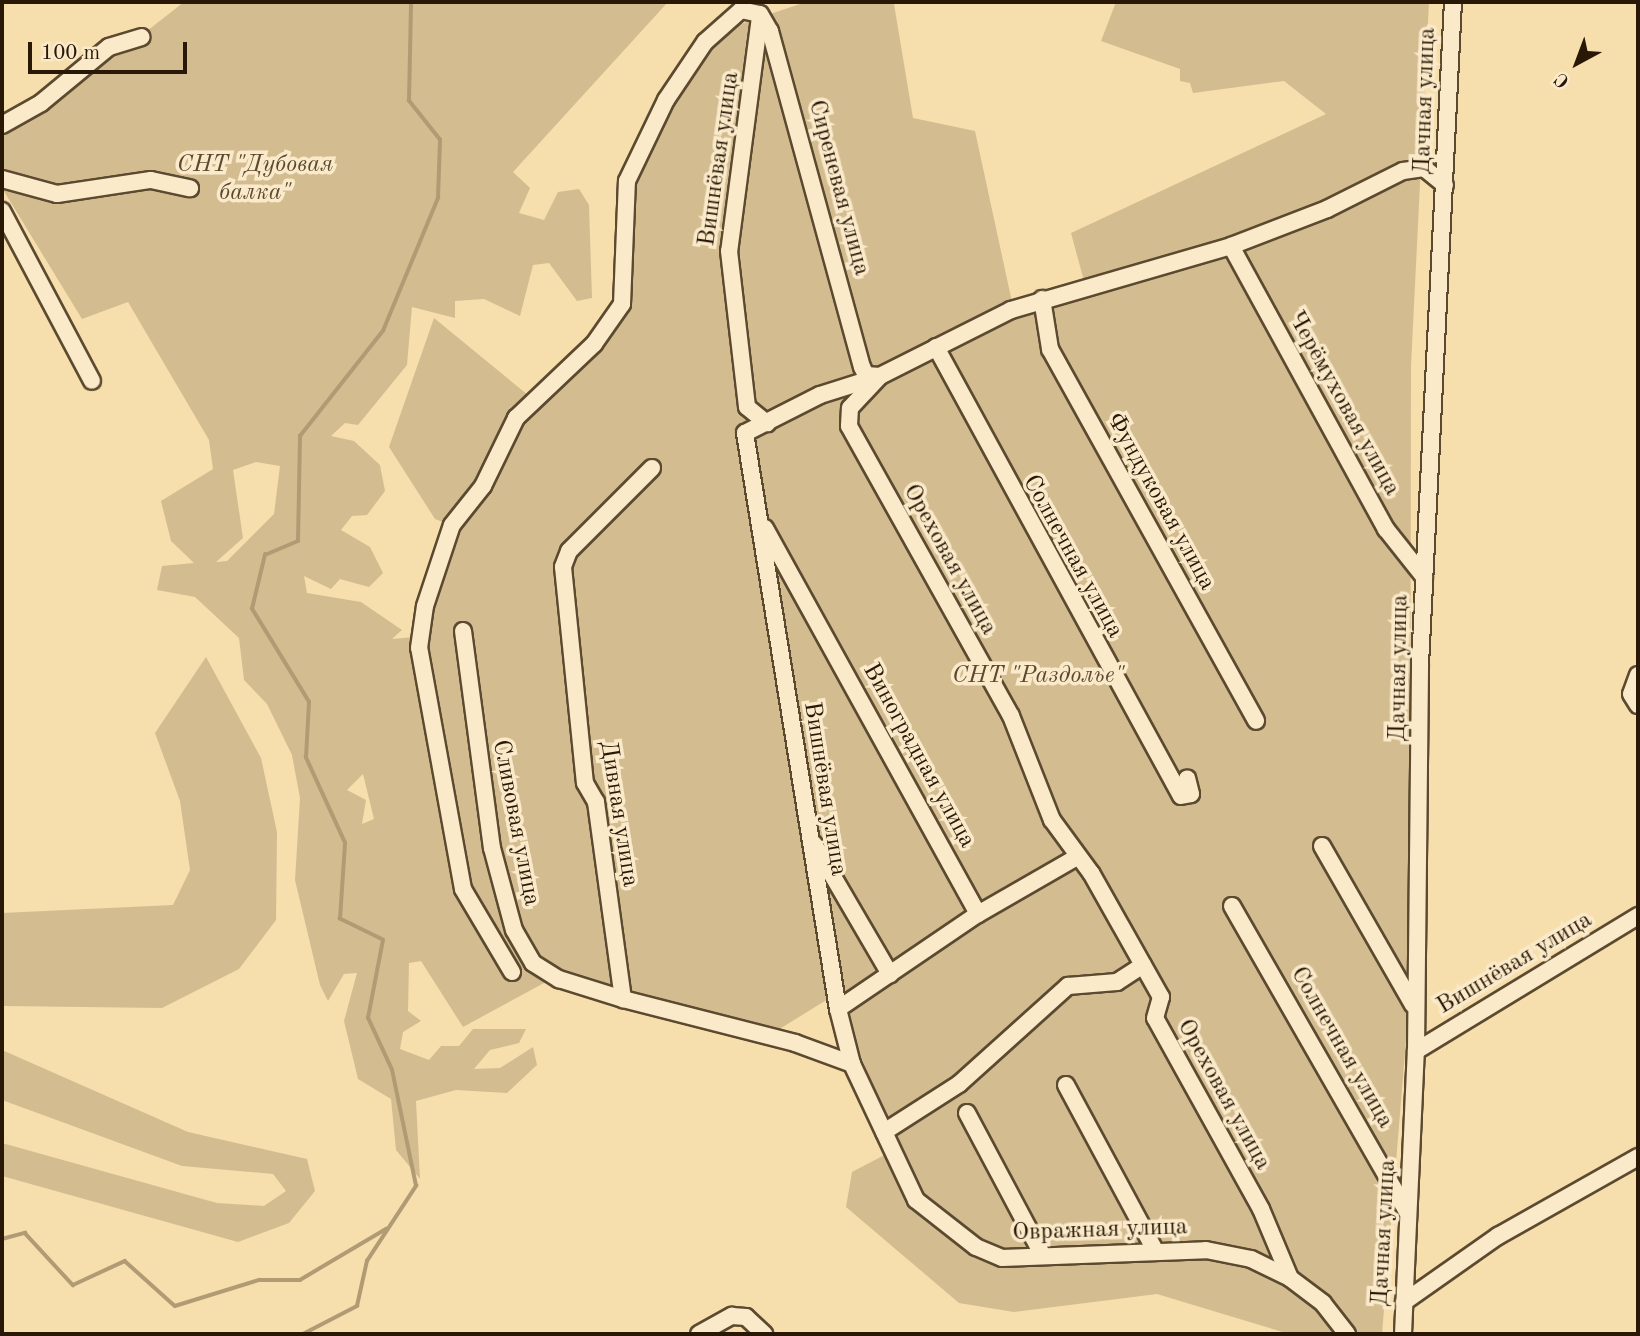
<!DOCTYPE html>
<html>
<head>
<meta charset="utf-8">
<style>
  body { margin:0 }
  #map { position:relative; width:1640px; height:1336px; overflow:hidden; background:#f7dead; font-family:"Old Standard TT",serif }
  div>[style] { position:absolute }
  .green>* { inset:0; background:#d4bc91 }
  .stream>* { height:3.5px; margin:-1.75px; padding:0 1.75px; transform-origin:1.75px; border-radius:1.75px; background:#b19b74 }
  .roads { filter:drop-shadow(2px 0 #5c4a30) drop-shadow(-2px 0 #5c4a30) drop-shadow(0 2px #5c4a30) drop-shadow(0 -2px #5c4a30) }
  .minor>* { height:16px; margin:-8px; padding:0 8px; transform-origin:8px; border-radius:8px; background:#faeaca }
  span { translate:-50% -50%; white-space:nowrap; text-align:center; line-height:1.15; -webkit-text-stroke:7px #faeaca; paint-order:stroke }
  .street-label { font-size:24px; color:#291806 }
  .park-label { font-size:24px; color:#5c4930; font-style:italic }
  .frame { position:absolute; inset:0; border:4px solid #291806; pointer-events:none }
  .north { position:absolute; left:1542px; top:28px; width:70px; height:70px; -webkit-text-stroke:5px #faeaca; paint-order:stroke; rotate:221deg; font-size:19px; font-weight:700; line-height:28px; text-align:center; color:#291806 }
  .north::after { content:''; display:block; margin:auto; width:24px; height:32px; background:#291806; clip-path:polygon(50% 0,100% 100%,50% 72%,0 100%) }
  .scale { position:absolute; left:28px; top:42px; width:159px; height:32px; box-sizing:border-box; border:4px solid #291806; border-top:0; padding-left:9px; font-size:21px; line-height:24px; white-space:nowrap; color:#291806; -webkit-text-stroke:5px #faeaca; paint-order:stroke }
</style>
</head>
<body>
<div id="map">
  <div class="green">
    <div style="clip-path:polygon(evenodd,184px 2px,668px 2px,513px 172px,530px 188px,519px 213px,544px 220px,558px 192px,579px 189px,589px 205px,592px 298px,577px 301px,549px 263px,533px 265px,520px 316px,484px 299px,455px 301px,455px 318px,412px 307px,407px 365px,358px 425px,345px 423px,331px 436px,354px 441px,380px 465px,385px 491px,367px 515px,352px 516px,341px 530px,370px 547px,383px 573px,369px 587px,340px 579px,331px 589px,304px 576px,307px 593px,361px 602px,402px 630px,392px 639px,414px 637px,448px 524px,435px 519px,389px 447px,434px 318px,534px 400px,624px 311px,633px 185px,670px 104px,723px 30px,806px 2px,894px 4px,913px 118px,975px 131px,1012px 302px,1084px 281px,1071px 233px,1326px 114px,1284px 81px,1193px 93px,1190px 83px,1180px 81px,1180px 69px,1101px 41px,1116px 2px,1429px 2px,1411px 366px,1410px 991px,1382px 1334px,1289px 1334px,1157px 1294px,1014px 1312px,959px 1303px,846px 1207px,852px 1172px,898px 1148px,836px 994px,778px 1030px,557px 976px,463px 1027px,421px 961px,409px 963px,408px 1011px,421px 1021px,403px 1032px,400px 1049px,429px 1060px,441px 1046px,459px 1046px,473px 1029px,526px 1029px,519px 1043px,490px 1050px,474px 1069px,500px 1068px,533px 1047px,537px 1065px,507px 1093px,456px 1090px,416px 1101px,420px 1179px,396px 1150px,391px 1099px,358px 1079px,344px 1021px,357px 973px,344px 974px,328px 1001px,320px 985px,295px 880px,300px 798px,292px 755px,267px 704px,244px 680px,239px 638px,195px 597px,157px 590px,162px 566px,194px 563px,171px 541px,161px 501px,213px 469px,209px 440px,128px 302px,82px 319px,2px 188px,2px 127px,69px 92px,184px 2px,256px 462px,280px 466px,274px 514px,227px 561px,216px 562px,243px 538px,233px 470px,256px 462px,184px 2px,363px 774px,374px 819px,362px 824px,366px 800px,347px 790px,363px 774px)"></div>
    <div style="clip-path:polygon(206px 657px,261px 758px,277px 832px,276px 920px,239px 969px,162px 1008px,2px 1006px,2px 913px,173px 905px,190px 870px,180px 801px,155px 733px)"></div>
    <div style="clip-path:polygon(2px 1050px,188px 1132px,307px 1159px,315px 1191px,289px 1223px,238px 1242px,2px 1176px,2px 1143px,217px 1203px,264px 1206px,286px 1191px,273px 1174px,182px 1166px,2px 1100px)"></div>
  </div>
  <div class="stream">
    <div style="left:2px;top:1239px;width:24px;rotate:-15deg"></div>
    <div style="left:25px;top:1233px;width:71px;rotate:47.3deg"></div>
    <div style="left:73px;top:1285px;width:57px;rotate:-24.8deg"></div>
    <div style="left:125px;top:1261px;width:67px;rotate:42deg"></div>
    <div style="left:175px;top:1306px;width:88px;rotate:-17.2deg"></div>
    <div style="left:259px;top:1280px;width:41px"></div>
    <div style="left:300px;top:1280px;width:100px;rotate:-30.7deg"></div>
    <div style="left:303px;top:1334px;width:61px;rotate:-27.4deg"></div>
    <div style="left:357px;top:1306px;width:46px;rotate:-77.5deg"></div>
    <div style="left:367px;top:1261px;width:90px;rotate:-56.8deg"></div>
    <div style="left:416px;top:1186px;width:118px;rotate:-101.7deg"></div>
    <div style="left:392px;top:1070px;width:57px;rotate:-114.8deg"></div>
    <div style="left:368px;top:1018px;width:79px;rotate:-79.1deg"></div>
    <div style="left:383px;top:940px;width:48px;rotate:-154deg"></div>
    <div style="left:340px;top:919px;width:76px;rotate:-86.2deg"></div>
    <div style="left:345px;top:843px;width:94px;rotate:-114.6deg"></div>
    <div style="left:306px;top:758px;width:56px;rotate:-86.9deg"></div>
    <div style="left:309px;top:702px;width:109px;rotate:-121.5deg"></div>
    <div style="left:252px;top:609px;width:56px;rotate:-76.5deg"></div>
    <div style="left:265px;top:555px;width:36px;rotate:-23deg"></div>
    <div style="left:298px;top:541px;width:105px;rotate:-88.9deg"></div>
    <div style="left:300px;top:436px;width:134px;rotate:-51.7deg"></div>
    <div style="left:383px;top:331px;width:144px;rotate:-67.5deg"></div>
    <div style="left:438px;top:198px;width:58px;rotate:-88deg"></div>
    <div style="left:440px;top:140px;width:50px;rotate:-128.5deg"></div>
    <div style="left:409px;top:101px;width:99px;rotate:-88.8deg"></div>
  </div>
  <div class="roads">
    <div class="minor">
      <div style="left:760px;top:17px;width:236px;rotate:97.5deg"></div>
      <div style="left:729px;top:251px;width:157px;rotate:83.4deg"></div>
      <div style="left:747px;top:407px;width:26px;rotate:39deg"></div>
      <div style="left:2px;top:125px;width:45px;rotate:-29.4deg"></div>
      <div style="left:41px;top:103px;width:88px;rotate:-39.5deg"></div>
      <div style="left:109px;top:47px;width:34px;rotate:-17deg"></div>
      <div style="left:2px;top:179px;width:57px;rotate:15.3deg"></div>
      <div style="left:57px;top:194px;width:95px;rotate:-8.5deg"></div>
      <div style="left:151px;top:180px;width:40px;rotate:12deg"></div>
      <div style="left:2px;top:211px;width:192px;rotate:62.1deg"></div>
      <div style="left:1231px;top:246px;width:323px;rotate:61.3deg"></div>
      <div style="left:1386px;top:529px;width:61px;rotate:51.6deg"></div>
      <div style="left:1042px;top:299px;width:51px;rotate:80.9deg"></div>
      <div style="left:1050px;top:349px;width:425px;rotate:61deg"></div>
      <div style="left:936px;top:347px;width:511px;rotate:61.38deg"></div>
      <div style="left:1181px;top:796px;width:10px;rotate:-11deg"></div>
      <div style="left:1191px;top:794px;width:16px;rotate:-104deg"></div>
      <div style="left:874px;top:378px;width:57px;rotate:162.5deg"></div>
      <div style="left:820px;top:395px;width:84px;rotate:153.1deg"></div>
      <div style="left:745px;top:433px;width:583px;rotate:80.83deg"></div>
      <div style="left:838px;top:1009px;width:169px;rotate:-34.2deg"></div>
      <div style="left:652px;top:468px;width:117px;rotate:135deg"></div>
      <div style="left:569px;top:551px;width:17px;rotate:111deg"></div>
      <div style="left:563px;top:567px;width:217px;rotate:84.2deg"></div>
      <div style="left:585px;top:783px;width:22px;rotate:60deg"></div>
      <div style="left:596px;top:802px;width:199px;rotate:82.2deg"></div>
      <div style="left:623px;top:999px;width:178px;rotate:14.3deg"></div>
      <div style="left:795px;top:1043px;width:61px;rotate:20.2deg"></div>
      <div style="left:765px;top:528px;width:441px;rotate:61.1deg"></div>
      <div style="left:978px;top:914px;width:114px;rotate:-29.9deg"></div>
      <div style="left:463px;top:631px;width:219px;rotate:82.4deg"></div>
      <div style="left:492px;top:848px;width:85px;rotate:75deg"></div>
      <div style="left:514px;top:930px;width:38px;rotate:60deg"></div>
      <div style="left:533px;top:963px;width:31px;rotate:32deg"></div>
      <div style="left:559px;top:979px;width:67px;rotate:17.4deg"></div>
      <div style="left:1638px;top:675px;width:20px;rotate:110deg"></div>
      <div style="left:1631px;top:694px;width:13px;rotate:58deg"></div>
      <div style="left:814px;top:844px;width:151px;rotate:59.7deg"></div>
      <div style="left:1322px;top:846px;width:183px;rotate:60.2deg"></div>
      <div style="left:1232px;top:906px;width:352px;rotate:60.2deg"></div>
      <div style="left:512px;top:972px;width:96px;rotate:-120.6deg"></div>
      <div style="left:463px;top:889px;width:245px;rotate:-100.3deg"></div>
      <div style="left:419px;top:648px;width:42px;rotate:-81.9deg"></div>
      <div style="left:425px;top:606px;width:85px;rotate:-71.6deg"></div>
      <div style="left:452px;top:525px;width:50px;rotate:-51.5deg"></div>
      <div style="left:483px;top:486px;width:76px;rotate:-64.1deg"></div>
      <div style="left:516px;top:418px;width:108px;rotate:-43.5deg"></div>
      <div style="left:594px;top:344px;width:49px;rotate:-55deg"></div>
      <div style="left:622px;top:304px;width:123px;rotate:-87.7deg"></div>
      <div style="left:627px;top:181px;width:90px;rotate:-64.3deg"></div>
      <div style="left:666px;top:100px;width:70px;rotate:-56.1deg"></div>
      <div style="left:705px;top:42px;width:48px;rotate:-41.6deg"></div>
      <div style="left:741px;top:10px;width:19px;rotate:12deg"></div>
      <div style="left:760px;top:14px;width:20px;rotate:60deg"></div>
      <div style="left:770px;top:31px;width:348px;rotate:74.7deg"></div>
      <div style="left:862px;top:367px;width:9px;rotate:63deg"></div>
      <div style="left:866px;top:375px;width:14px;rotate:4deg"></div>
      <div style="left:838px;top:1009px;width:57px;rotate:75.7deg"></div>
      <div style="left:852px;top:1064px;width:150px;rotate:64.8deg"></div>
      <div style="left:916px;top:1200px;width:76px;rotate:38.1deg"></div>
      <div style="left:976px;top:1247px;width:28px;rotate:23deg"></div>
      <div style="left:1002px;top:1258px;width:204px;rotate:-2.2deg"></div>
      <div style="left:1206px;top:1250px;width:46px;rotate:11.3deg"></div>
      <div style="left:1251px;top:1259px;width:43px;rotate:26deg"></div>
      <div style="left:1416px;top:1051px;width:260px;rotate:-31.3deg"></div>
      <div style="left:1066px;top:1085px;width:187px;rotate:61.7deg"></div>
      <div style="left:967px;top:1113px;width:162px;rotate:62deg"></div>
      <div style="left:884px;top:1132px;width:89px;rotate:-32.6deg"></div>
      <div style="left:959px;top:1084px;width:147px;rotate:-42deg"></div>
      <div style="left:1068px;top:986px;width:49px;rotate:-4.7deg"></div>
      <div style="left:1117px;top:982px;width:31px;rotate:-33deg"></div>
      <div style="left:1404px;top:1302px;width:115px;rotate:-35.1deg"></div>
      <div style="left:1498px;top:1236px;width:161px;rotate:-29.4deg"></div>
      <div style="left:699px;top:1334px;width:38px;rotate:-29deg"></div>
      <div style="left:732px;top:1316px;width:14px;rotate:4deg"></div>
      <div style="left:746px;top:1317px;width:25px;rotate:43deg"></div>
      <div style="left:1347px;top:1334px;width:39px;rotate:-128deg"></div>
      <div style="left:1323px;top:1303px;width:41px;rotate:-142.9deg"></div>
      <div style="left:1290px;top:1278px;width:75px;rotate:-112.8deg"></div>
      <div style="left:1261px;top:1209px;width:218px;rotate:-119deg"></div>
      <div style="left:1155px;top:1018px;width:22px;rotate:-74deg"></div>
      <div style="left:1161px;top:997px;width:142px;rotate:-119.4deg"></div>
      <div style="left:1091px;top:873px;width:66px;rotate:-126.3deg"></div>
      <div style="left:1052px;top:820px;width:112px;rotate:-111.5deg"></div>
      <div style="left:1011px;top:716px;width:332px;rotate:-119.2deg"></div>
      <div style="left:849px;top:426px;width:18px;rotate:-87deg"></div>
      <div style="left:850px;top:408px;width:44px;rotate:-46.8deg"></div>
      <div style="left:880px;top:376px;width:147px;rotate:-26.7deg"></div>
      <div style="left:1011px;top:310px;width:229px;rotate:-16.2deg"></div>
      <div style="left:1231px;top:246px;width:103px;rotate:-21.1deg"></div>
      <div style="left:1327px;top:209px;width:85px;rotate:-26.6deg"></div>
      <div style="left:1403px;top:171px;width:21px;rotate:-8deg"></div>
      <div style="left:1424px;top:168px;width:27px;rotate:39deg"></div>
      <div style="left:1403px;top:1334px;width:283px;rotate:-87.4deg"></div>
      <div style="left:1416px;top:1051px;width:387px;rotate:-89.4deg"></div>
      <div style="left:1420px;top:664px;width:663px;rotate:-87.15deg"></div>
    </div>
  </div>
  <div class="street-label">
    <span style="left:1426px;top:101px;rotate:-88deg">Дачная улица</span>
    <span style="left:720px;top:159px;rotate:-82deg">Вишнёвая улица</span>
    <span style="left:838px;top:188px;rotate:75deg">Сиреневая улица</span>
    <span style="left:1343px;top:404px;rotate:61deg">Черёмуховая улица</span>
    <span style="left:1160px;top:502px;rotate:61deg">Фундуковая улица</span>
    <span style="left:1072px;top:557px;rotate:61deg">Солнечная улица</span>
    <span style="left:949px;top:560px;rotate:61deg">Ореховая улица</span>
    <span style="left:1400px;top:668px;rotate:-89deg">Дачная улица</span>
    <span style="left:918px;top:756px;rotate:61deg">Виноградная улица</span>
    <span style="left:824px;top:789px;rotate:81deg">Вишнёвая улица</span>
    <span style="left:618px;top:814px;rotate:81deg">Дивная улица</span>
    <span style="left:515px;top:823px;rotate:79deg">Сливовая улица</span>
    <span style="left:1515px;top:964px;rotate:-31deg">Вишнёвая улица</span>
    <span style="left:1341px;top:1048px;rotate:60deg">Солнечная улица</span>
    <span style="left:1223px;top:1095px;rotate:61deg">Ореховая улица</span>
    <span style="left:1100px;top:1231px;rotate:-2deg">Овражная улица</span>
    <span style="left:1385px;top:1233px;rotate:-87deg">Дачная улица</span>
  </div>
  <div class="park-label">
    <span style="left:255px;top:180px">СНТ "Дубовая<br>балка"</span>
    <span style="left:1038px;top:677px">СНТ "Раздолье"</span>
  </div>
  <div class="frame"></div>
  <div class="north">С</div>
  <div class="scale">100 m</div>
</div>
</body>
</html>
